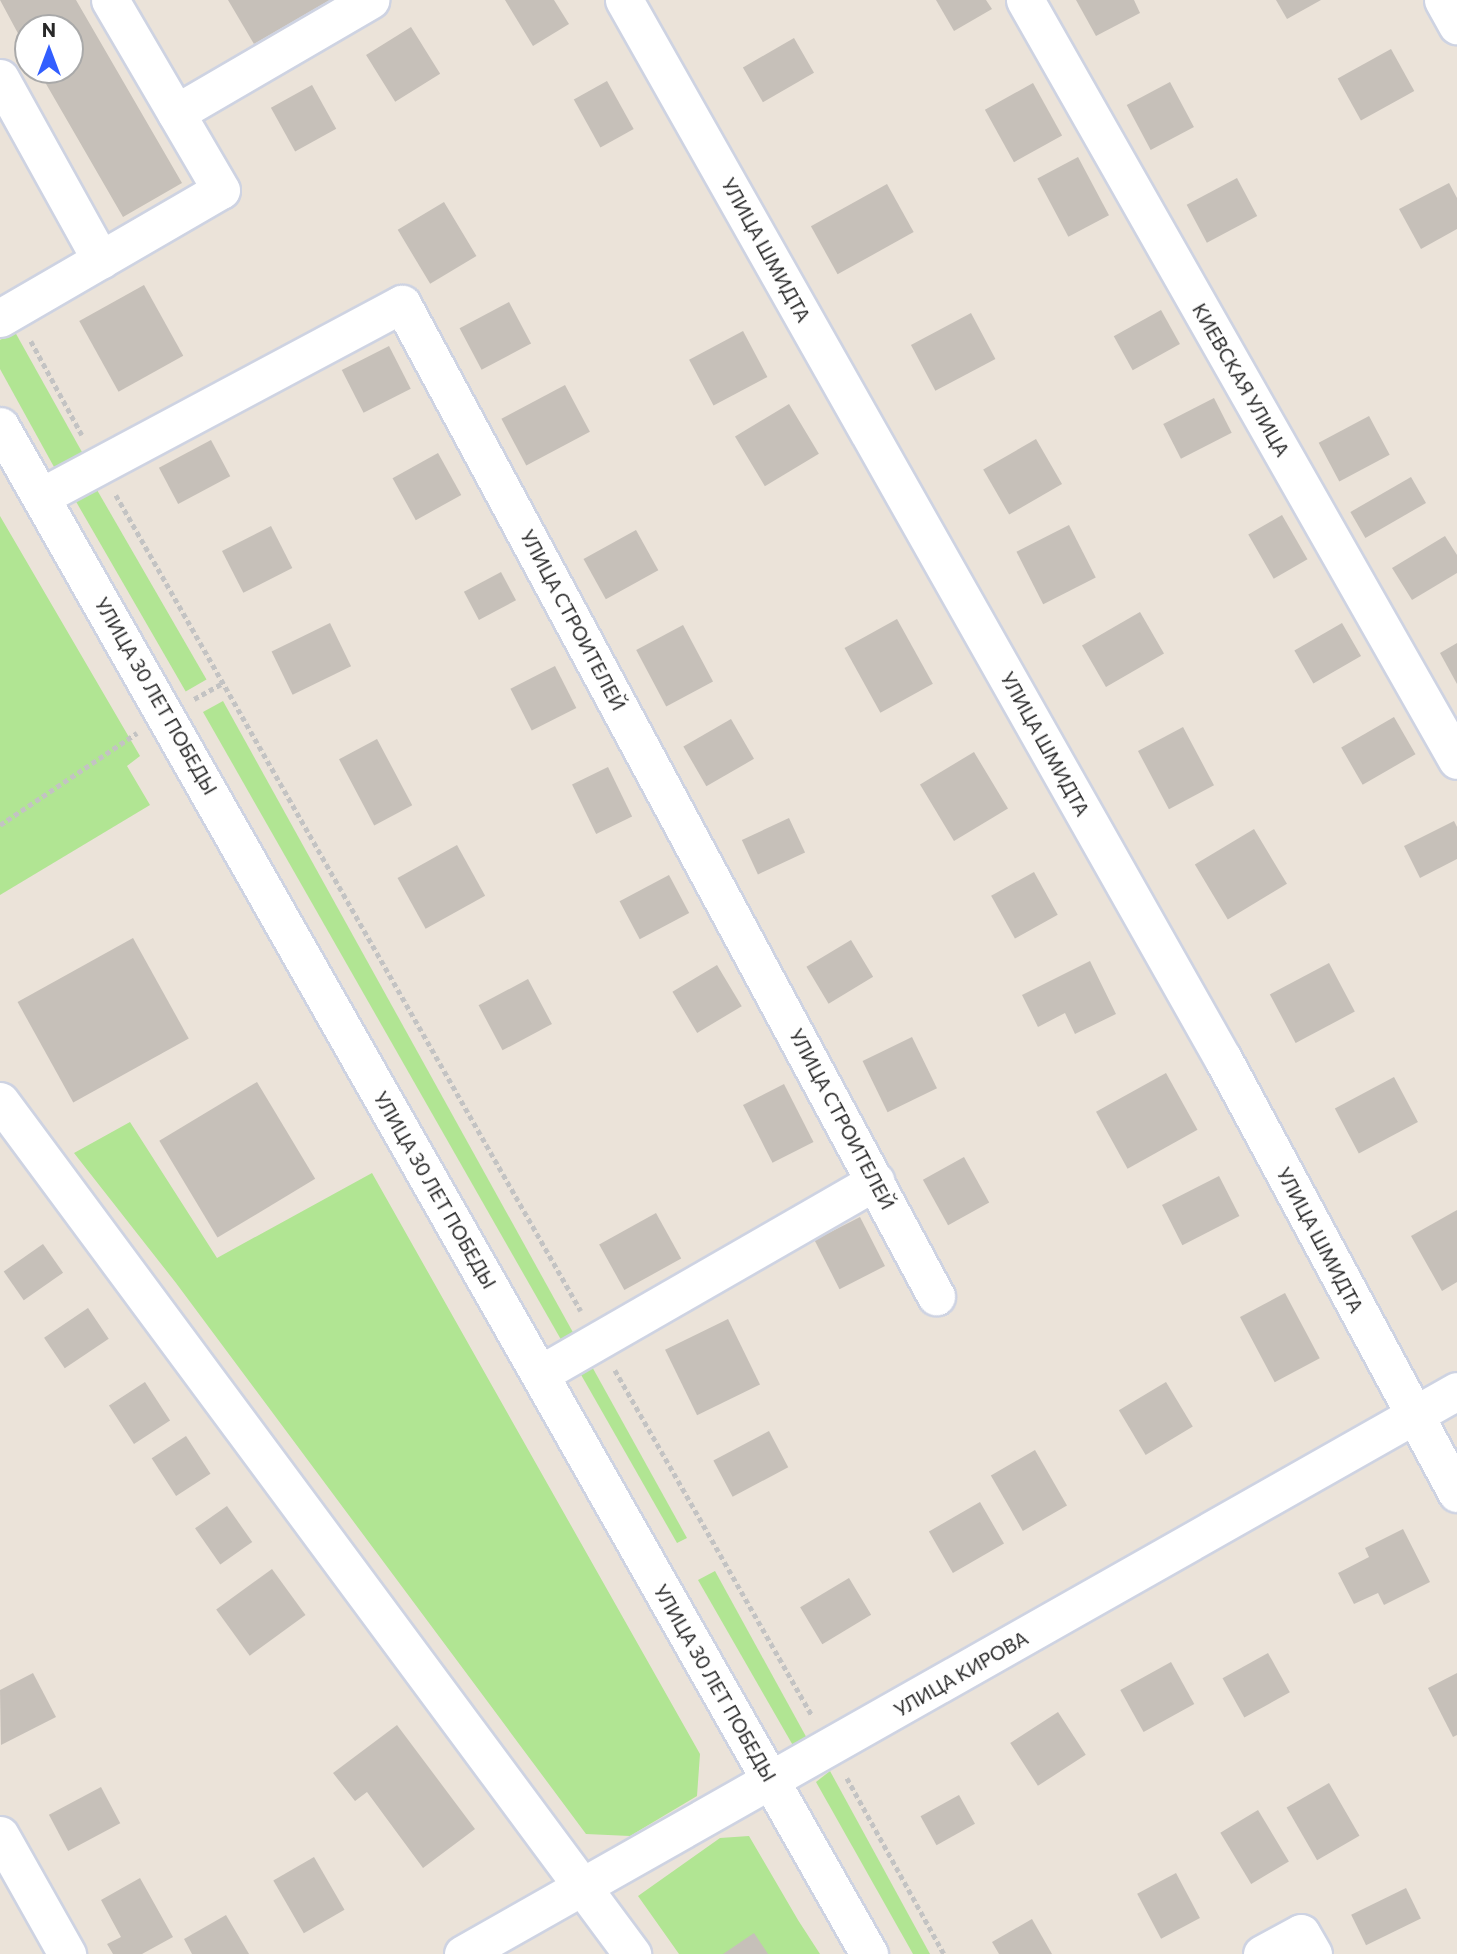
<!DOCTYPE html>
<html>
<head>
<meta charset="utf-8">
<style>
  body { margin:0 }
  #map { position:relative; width:1457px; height:1954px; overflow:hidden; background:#ebe3d9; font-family:Commissioner,sans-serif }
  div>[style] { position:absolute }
  .green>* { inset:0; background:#b1e593; transform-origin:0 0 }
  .building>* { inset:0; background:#c6c0b9; transform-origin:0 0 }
  .path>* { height:4.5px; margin-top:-2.25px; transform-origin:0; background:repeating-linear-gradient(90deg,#c3c3c3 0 5px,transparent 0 8.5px) }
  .roads { filter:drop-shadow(2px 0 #ced3e2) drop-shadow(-2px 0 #ced3e2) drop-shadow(0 2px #ced3e2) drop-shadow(0 -2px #ced3e2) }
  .minor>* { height:37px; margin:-18.5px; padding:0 18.5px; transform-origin:18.5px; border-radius:18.5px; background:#fff }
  span { translate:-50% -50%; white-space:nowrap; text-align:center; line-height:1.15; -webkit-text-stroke:6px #fff; paint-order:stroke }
  .street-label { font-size:19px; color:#282828 }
  .north { position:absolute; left:14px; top:14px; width:70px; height:70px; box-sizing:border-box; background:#fff; border:2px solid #a9a9a9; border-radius:50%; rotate:0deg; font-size:19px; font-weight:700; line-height:28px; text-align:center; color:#282828 }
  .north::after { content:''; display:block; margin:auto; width:24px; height:32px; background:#325eff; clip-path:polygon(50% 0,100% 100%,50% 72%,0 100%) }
</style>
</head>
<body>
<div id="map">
  <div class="green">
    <div style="clip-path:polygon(15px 332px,87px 461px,59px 476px,0 369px,0 340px)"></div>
    <div style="left:93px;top:483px;width:227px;height:24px;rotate:60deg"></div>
    <div style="clip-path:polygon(0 516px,140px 756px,127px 766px,150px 805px,0 895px)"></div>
    <div style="clip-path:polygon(223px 701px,687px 1538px,677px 1543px,203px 712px)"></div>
    <div style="clip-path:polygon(130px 1122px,217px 1258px,372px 1173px,700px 1754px,697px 1796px,630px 1836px,586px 1834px,176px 1283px,74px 1153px)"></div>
    <div style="clip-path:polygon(715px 1571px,809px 1742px,795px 1749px,698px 1580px)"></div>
    <div style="clip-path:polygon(830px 1771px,930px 1954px,913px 1954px,816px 1782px)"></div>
    <div style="clip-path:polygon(749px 1836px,798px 1920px,820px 1954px,679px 1954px,638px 1896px,720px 1838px)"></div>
  </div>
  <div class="building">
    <div style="clip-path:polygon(0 0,76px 0,182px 183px,123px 217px,38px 70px,70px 70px,70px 28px,28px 28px,28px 52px)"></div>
    <div style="clip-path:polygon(228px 0,330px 0,254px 44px)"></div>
    <div style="clip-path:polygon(505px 0,554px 0,569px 24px,533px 46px)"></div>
    <div style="clip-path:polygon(936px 0,986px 0,992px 9px,954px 31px)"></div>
    <div style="clip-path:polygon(1076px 0,1134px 0,1140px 13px,1096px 36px)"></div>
    <div style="clip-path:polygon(1276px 0,1321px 0,1287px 19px)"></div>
    <div style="left:411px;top:27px;width:55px;height:53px;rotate:58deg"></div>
    <div style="left:794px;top:38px;width:40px;height:59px;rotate:60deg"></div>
    <div style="left:1391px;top:49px;width:48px;height:61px;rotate:61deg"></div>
    <div style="left:607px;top:81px;width:55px;height:38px;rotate:61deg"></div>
    <div style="left:1170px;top:82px;width:51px;height:49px;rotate:62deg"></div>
    <div style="left:1033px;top:83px;width:60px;height:55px;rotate:61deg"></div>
    <div style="left:312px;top:85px;width:50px;height:47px;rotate:61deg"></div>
    <div style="left:1078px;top:157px;width:66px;height:46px;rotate:62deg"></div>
    <div style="left:1237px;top:178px;width:43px;height:57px;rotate:62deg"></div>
    <div style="clip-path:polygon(1449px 183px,1457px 198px,1457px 229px,1421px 249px,1399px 209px)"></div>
    <div style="left:887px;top:184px;width:55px;height:87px;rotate:61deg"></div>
    <div style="left:444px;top:202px;width:63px;height:54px;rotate:59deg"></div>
    <div style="left:144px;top:285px;width:81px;height:74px;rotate:61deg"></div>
    <div style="left:509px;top:302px;width:47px;height:56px;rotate:62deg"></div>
    <div style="left:1161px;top:310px;width:39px;height:54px;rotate:61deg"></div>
    <div style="left:971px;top:313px;width:52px;height:68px;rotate:62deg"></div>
    <div style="left:743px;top:331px;width:52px;height:61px;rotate:62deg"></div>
    <div style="left:389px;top:346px;width:48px;height:53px;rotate:63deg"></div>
    <div style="left:565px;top:385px;width:53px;height:72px;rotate:62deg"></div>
    <div style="left:1214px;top:398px;width:39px;height:57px;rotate:63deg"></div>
    <div style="left:789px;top:404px;width:58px;height:63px;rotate:59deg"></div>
    <div style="left:1369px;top:416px;width:44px;height:57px;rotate:62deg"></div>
    <div style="left:1036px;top:439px;width:52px;height:61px;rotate:60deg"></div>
    <div style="left:211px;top:440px;width:41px;height:59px;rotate:62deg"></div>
    <div style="left:438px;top:453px;width:48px;height:52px;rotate:61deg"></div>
    <div style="left:1411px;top:477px;width:30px;height:70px;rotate:60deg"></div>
    <div style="left:1282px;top:515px;width:51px;height:39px;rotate:60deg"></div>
    <div style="left:1069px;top:525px;width:59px;height:59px;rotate:63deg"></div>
    <div style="left:271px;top:526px;width:47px;height:55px;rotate:63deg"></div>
    <div style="left:636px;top:530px;width:46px;height:60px;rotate:61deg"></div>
    <div style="clip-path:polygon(1445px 536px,1457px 555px,1457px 573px,1412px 600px,1392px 568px)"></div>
    <div style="left:501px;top:572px;width:32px;height:42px;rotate:62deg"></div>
    <div style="left:1140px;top:612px;width:48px;height:67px;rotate:60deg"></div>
    <div style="left:897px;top:619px;width:74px;height:60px;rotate:61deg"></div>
    <div style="left:330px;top:623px;width:48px;height:65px;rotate:64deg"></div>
    <div style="left:1342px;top:623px;width:38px;height:55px;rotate:60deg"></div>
    <div style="left:683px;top:625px;width:64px;height:53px;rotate:62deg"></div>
    <div style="clip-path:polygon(1457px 643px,1457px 684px,1440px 653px)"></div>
    <div style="left:555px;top:666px;width:47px;height:50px;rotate:63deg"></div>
    <div style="left:1394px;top:717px;width:43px;height:61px;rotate:60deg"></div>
    <div style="left:731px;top:719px;width:46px;height:55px;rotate:60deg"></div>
    <div style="left:1183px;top:727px;width:66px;height:51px;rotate:62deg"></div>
    <div style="left:377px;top:739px;width:75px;height:43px;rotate:62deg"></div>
    <div style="left:974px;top:752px;width:66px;height:63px;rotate:59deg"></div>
    <div style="left:608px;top:767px;width:55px;height:40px;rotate:64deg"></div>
    <div style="left:789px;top:818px;width:38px;height:52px;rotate:65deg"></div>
    <div style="clip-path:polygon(1454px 821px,1457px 827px,1457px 859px,1420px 878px,1404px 846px)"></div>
    <div style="left:1254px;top:829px;width:64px;height:69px;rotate:59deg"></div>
    <div style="left:457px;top:845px;width:58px;height:68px;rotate:61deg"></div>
    <div style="left:1034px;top:872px;width:49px;height:49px;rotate:61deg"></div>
    <div style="left:669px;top:875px;width:43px;height:56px;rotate:62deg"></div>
    <div style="left:133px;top:938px;width:115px;height:132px;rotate:61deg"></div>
    <div style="left:851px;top:940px;width:43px;height:52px;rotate:59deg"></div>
    <div style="clip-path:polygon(1090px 961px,1116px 1014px,1075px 1034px,1065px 1013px,1038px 1027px,1022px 995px)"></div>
    <div style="left:1329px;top:963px;width:55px;height:67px;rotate:62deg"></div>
    <div style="left:717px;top:965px;width:48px;height:52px;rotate:59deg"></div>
    <div style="left:528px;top:979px;width:51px;height:56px;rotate:62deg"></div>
    <div style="left:912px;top:1037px;width:57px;height:55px;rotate:64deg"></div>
    <div style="left:1166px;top:1073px;width:65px;height:80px;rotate:61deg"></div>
    <div style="left:1394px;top:1077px;width:51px;height:67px;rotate:62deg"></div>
    <div style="left:257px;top:1082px;width:113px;height:114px;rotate:59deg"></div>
    <div style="left:784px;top:1084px;width:65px;height:46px;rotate:63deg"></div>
    <div style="left:964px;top:1157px;width:52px;height:47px;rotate:61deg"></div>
    <div style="left:1219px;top:1176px;width:45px;height:64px;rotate:63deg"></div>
    <div style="clip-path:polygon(1457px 1210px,1457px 1282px,1442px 1291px,1411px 1236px)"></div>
    <div style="left:656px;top:1213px;width:52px;height:65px;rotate:61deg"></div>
    <div style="left:860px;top:1217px;width:55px;height:51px;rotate:63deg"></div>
    <div style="left:43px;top:1244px;width:35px;height:48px;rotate:55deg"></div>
    <div style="left:1285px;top:1293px;width:74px;height:51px;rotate:62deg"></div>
    <div style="left:88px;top:1308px;width:37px;height:53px;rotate:56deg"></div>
    <div style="left:728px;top:1319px;width:73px;height:70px;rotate:64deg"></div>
    <div style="left:145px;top:1382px;width:46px;height:43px;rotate:57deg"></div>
    <div style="left:1166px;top:1382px;width:52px;height:55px;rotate:59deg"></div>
    <div style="left:769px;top:1431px;width:41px;height:63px;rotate:62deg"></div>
    <div style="left:186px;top:1436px;width:45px;height:41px;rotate:57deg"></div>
    <div style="left:1035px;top:1450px;width:64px;height:51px;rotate:60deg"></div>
    <div style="left:980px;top:1502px;width:48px;height:59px;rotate:60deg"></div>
    <div style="left:227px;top:1506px;width:44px;height:39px;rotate:55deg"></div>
    <div style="clip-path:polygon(1403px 1529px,1430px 1582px,1384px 1605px,1378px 1593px,1354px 1604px,1338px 1573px,1369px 1557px,1365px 1548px)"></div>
    <div style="left:272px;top:1569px;width:57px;height:69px;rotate:54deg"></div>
    <div style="left:849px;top:1578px;width:43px;height:57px;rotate:59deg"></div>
    <div style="left:1268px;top:1653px;width:45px;height:52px;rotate:61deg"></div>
    <div style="left:1171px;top:1662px;width:48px;height:58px;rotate:61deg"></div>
    <div style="clip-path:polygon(33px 1673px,56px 1717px,1px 1745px,0 1690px)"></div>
    <div style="clip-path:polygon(1457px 1673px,1457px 1735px,1453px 1737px,1428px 1688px)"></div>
    <div style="left:1058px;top:1712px;width:51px;height:57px;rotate:57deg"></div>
    <div style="clip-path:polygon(397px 1725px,475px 1829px,423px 1868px,367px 1792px,355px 1801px,333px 1773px)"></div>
    <div style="left:1329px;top:1783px;width:61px;height:49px;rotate:60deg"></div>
    <div style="left:101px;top:1787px;width:41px;height:59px;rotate:62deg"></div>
    <div style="left:959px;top:1795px;width:33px;height:44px;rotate:61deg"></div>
    <div style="left:1258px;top:1810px;width:60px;height:44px;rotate:59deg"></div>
    <div style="left:314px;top:1857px;width:61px;height:47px;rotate:60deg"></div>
    <div style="left:1176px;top:1873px;width:51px;height:44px;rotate:62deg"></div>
    <div style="clip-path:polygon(140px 1878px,173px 1937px,142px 1954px,113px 1954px,107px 1944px,121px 1937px,101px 1900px)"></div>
    <div style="left:1406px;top:1888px;width:34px;height:61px;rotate:64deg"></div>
    <div style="clip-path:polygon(226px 1915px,249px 1954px,192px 1954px,184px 1939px)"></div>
    <div style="clip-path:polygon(1032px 1919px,1052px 1954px,999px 1954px,992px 1942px)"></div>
    <div style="clip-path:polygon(754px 1933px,768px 1954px,723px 1954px)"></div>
  </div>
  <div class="path">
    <div style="left:31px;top:341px;width:107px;rotate:61.5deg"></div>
    <div style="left:116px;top:495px;width:939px;rotate:60.32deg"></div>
    <div style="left:194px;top:699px;width:33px;rotate:-29deg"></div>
    <div style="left:0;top:825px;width:165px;rotate:-33.9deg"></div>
    <div style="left:615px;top:1370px;width:397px;rotate:60.3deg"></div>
    <div style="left:847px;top:1778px;width:201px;rotate:61.1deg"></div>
  </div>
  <div class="roads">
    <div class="minor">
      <div style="left:624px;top:0;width:1217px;rotate:60.51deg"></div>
      <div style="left:1223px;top:1059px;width:493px;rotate:61.7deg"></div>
      <div style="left:1025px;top:0;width:874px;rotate:60.39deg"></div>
      <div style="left:1443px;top:0;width:29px;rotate:61deg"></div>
      <div style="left:0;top:78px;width:208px;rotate:61deg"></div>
      <div style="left:176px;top:113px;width:225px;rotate:-30.2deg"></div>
      <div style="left:0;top:318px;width:255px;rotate:-30.1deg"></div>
      <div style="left:221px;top:190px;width:220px;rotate:-120.3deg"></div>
      <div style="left:0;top:426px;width:1758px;rotate:60.37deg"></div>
      <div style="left:42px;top:496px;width:408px;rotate:-28.1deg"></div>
      <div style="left:402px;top:304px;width:1127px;rotate:61.71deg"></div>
      <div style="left:0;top:1101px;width:1062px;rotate:53.46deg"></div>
      <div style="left:540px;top:1374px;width:387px;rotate:-29.9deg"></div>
      <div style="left:0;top:1835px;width:137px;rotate:60.6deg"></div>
      <div style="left:463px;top:1954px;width:1142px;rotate:-29.53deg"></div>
      <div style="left:1262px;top:1954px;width:44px;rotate:-28.3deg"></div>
      <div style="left:1301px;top:1933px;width:24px;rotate:60deg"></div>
    </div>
  </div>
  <div class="street-label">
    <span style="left:766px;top:250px;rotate:61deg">УЛИЦА ШМИДТА</span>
    <span style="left:1241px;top:380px;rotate:60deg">КИЕВСКАЯ УЛИЦА</span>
    <span style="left:573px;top:620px;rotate:62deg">УЛИЦА СТРОИТЕЛЕЙ</span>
    <span style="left:156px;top:696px;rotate:60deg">УЛИЦА 30 ЛЕТ ПОБЕДЫ</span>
    <span style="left:1045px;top:744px;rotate:61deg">УЛИЦА ШМИДТА</span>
    <span style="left:842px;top:1119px;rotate:62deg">УЛИЦА СТРОИТЕЛЕЙ</span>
    <span style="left:435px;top:1190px;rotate:60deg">УЛИЦА 30 ЛЕТ ПОБЕДЫ</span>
    <span style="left:1320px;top:1240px;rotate:62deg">УЛИЦА ШМИДТА</span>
    <span style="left:961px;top:1674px;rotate:-30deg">УЛИЦА КИРОВА</span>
    <span style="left:715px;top:1683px;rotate:60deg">УЛИЦА 30 ЛЕТ ПОБЕДЫ</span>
  </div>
  <div class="north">N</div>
</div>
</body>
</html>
